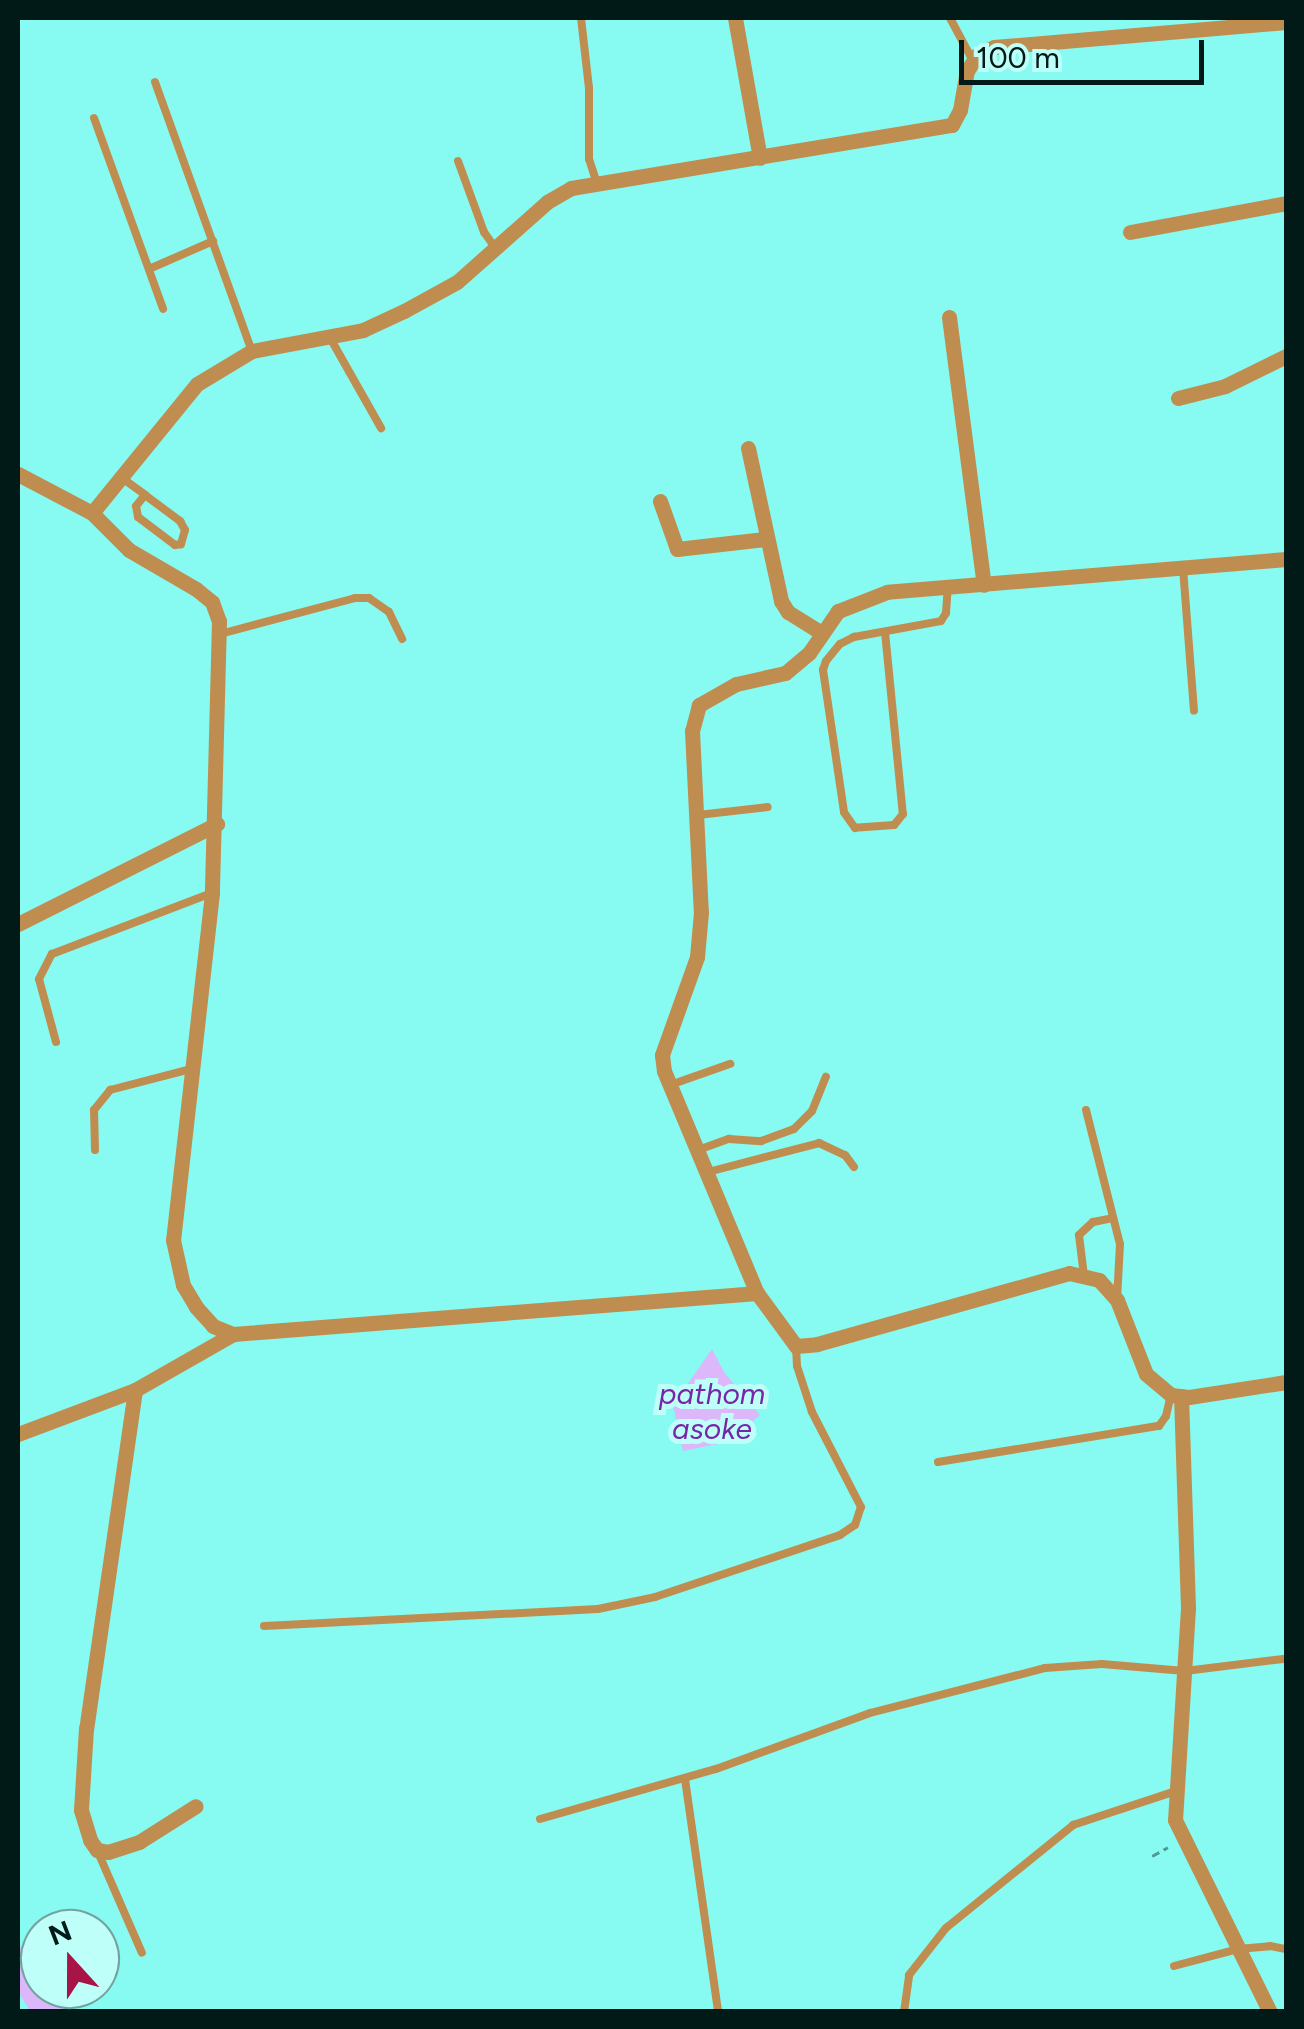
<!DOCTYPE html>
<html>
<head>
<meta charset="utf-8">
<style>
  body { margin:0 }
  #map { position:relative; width:1304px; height:2029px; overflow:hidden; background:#87faf2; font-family:Figtree,sans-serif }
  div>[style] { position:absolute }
  .water>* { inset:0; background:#dcb8fa }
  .river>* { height:30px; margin:-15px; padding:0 15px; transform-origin:15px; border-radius:15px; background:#dcb8fa }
  .path>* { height:2.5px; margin-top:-1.25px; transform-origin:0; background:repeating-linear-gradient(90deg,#4d9892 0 8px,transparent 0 13px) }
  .lane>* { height:8px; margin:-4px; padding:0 4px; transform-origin:4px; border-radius:4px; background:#c08d50 }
  .street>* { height:15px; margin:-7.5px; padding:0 7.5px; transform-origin:7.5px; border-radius:7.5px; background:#c08d50 }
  span { translate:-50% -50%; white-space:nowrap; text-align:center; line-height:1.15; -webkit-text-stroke:10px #bffff9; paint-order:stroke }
  .water-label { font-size:30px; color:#7727a6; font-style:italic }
  .frame { position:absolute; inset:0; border:20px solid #011917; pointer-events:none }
  .north { position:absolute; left:20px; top:1909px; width:100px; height:100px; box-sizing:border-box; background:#bffff9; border:2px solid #73a39f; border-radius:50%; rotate:339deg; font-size:28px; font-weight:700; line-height:40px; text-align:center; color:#011917 }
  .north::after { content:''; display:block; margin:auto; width:35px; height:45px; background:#a91447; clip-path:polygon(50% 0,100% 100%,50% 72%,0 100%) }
  .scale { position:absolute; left:959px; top:40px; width:245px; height:45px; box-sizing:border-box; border:5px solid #011917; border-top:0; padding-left:12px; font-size:30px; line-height:35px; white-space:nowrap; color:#011917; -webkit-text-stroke:8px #bffff9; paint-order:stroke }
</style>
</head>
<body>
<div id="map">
  <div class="water">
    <div style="clip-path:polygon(712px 1349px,724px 1372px,760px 1415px,727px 1442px,683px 1451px,673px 1405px)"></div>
  </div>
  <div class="river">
    <div style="left:18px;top:1962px;width:58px;rotate:59deg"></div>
  </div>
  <div class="path">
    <div style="left:1152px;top:1856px;width:18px;rotate:-29deg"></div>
  </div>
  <div class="lane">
    <div style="left:581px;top:18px;width:70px;rotate:83.5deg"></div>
    <div style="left:589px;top:88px;width:71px;rotate:90deg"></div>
    <div style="left:589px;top:159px;width:25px;rotate:72deg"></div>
    <div style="left:950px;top:18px;width:49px;rotate:61.9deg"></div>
    <div style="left:155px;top:82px;width:286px;rotate:70.2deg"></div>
    <div style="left:94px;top:118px;width:203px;rotate:70.1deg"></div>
    <div style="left:458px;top:161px;width:76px;rotate:69.9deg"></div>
    <div style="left:484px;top:232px;width:19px;rotate:55deg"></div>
    <div style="left:149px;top:269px;width:70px;rotate:-23.6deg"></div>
    <div style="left:329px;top:336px;width:106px;rotate:60.5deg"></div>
    <div style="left:122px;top:478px;width:29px;rotate:36deg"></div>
    <div style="left:145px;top:495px;width:44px;rotate:36.6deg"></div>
    <div style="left:180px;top:521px;width:10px;rotate:61deg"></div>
    <div style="left:185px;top:530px;width:15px;rotate:106deg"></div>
    <div style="left:181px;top:544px;width:6px;rotate:171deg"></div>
    <div style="left:175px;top:545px;width:46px;rotate:-142.9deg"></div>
    <div style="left:138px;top:517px;width:11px;rotate:-100deg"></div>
    <div style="left:136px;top:506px;width:14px;rotate:-51deg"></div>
    <div style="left:1183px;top:568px;width:143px;rotate:85.6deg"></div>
    <div style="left:885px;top:632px;width:183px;rotate:84.4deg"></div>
    <div style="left:903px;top:814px;width:14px;rotate:129deg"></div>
    <div style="left:894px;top:825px;width:39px;rotate:176deg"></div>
    <div style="left:855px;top:828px;width:19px;rotate:-125deg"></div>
    <div style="left:844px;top:812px;width:144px;rotate:-98.4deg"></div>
    <div style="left:823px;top:670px;width:9px;rotate:-72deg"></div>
    <div style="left:826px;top:661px;width:22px;rotate:-51deg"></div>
    <div style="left:840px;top:644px;width:16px;rotate:-27deg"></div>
    <div style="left:854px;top:637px;width:88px;rotate:-10.4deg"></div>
    <div style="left:941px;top:621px;width:9px;rotate:-58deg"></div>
    <div style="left:946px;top:613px;width:26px;rotate:-86deg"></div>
    <div style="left:220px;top:634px;width:140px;rotate:-14.9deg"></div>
    <div style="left:355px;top:598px;width:14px"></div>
    <div style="left:369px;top:598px;width:24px;rotate:35deg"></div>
    <div style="left:389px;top:612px;width:30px;rotate:64deg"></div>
    <div style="left:698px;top:815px;width:70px;rotate:-6.5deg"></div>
    <div style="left:56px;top:1042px;width:65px;rotate:-105.1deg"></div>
    <div style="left:39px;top:979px;width:28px;rotate:-63deg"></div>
    <div style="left:52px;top:954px;width:171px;rotate:-20.9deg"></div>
    <div style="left:670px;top:1085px;width:64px;rotate:-19.3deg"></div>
    <div style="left:1086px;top:1110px;width:138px;rotate:75.8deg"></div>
    <div style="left:1120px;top:1244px;width:56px;rotate:93.1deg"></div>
    <div style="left:95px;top:1150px;width:40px;rotate:-91.4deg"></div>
    <div style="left:94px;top:1110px;width:26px;rotate:-51deg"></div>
    <div style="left:110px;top:1090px;width:84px;rotate:-14.5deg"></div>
    <div style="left:698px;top:1150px;width:33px;rotate:-20deg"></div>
    <div style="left:729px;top:1139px;width:32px;rotate:4deg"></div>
    <div style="left:761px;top:1141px;width:35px;rotate:-20deg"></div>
    <div style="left:794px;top:1129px;width:25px;rotate:-45deg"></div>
    <div style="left:812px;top:1111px;width:37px;rotate:-68deg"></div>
    <div style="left:708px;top:1172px;width:115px;rotate:-14.6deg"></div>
    <div style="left:819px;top:1143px;width:29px;rotate:25deg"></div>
    <div style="left:845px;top:1155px;width:15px;rotate:53deg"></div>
    <div style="left:1084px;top:1276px;width:41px;rotate:-97deg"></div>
    <div style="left:1079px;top:1235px;width:19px;rotate:-43deg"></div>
    <div style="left:1093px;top:1222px;width:20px;rotate:-11deg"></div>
    <div style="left:938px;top:1462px;width:224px;rotate:-9.3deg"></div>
    <div style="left:1159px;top:1426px;width:12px;rotate:-55deg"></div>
    <div style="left:1166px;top:1416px;width:22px;rotate:-77deg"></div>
    <div style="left:264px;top:1626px;width:334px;rotate:-2.9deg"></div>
    <div style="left:598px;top:1609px;width:58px;rotate:-11.9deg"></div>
    <div style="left:655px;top:1597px;width:195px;rotate:-18.5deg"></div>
    <div style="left:840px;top:1535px;width:18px;rotate:-34deg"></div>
    <div style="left:855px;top:1525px;width:19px;rotate:-72deg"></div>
    <div style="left:861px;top:1507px;width:107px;rotate:-117.3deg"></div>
    <div style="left:812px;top:1412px;width:48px;rotate:-108.1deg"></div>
    <div style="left:797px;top:1366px;width:20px;rotate:-93deg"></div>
    <div style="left:685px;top:1779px;width:235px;rotate:81.9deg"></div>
    <div style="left:540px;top:1819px;width:183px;rotate:-15.9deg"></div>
    <div style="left:716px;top:1769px;width:164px;rotate:-20deg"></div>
    <div style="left:870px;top:1713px;width:181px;rotate:-14.4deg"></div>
    <div style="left:1045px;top:1668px;width:57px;rotate:-4deg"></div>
    <div style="left:1102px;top:1664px;width:83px;rotate:4.8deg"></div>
    <div style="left:1185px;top:1671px;width:99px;rotate:-7deg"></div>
    <div style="left:97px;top:1850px;width:112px;rotate:66.4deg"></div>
    <div style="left:1174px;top:1966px;width:66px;rotate:-14.9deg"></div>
    <div style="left:1238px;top:1949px;width:32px;rotate:-5deg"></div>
    <div style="left:1270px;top:1946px;width:16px;rotate:11deg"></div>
    <div style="left:904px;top:2012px;width:37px;rotate:-82deg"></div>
    <div style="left:909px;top:1975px;width:60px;rotate:-51.8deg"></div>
    <div style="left:946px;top:1928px;width:164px;rotate:-39deg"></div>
    <div style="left:1073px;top:1825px;width:108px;rotate:-18.3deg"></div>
  </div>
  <div class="street">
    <div style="left:735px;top:18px;width:142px;rotate:79.9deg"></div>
    <div style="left:1130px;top:232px;width:159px;rotate:-10.5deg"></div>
    <div style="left:949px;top:317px;width:270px;rotate:82.6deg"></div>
    <div style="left:1178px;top:398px;width:49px;rotate:-14.3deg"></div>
    <div style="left:1225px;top:386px;width:68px;rotate:-26.2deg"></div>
    <div style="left:748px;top:448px;width:157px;rotate:77.8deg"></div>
    <div style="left:781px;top:601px;width:13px;rotate:58deg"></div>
    <div style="left:788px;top:612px;width:39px;rotate:32deg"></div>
    <div style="left:18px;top:474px;width:84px;rotate:27.8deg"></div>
    <div style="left:92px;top:513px;width:166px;rotate:-50.9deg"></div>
    <div style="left:197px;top:384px;width:64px;rotate:-31deg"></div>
    <div style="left:252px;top:351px;width:113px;rotate:-10.7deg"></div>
    <div style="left:363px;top:330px;width:45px;rotate:-24.9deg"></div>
    <div style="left:404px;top:311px;width:60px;rotate:-28.7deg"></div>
    <div style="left:457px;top:282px;width:120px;rotate:-41.6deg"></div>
    <div style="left:547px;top:202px;width:28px;rotate:-30deg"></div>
    <div style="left:571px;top:188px;width:386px;rotate:-9.4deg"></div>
    <div style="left:952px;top:125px;width:17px;rotate:-62deg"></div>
    <div style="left:960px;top:110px;width:40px;rotate:-80deg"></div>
    <div style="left:967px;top:71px;width:19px;rotate:-58deg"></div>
    <div style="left:977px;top:55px;width:19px;rotate:-25deg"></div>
    <div style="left:994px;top:47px;width:293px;rotate:-4.9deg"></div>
    <div style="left:660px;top:501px;width:51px;rotate:70.5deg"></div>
    <div style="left:677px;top:549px;width:89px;rotate:-6.5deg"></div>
    <div style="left:92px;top:513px;width:52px;rotate:45deg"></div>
    <div style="left:129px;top:550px;width:78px;rotate:30.2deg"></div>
    <div style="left:196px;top:589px;width:21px;rotate:39deg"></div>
    <div style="left:212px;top:602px;width:20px;rotate:70deg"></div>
    <div style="left:219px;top:621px;width:272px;rotate:91.5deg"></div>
    <div style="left:212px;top:893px;width:349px;rotate:96.4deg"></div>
    <div style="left:173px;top:1240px;width:46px;rotate:77.5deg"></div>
    <div style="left:183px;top:1285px;width:26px;rotate:59deg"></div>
    <div style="left:196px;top:1307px;width:25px;rotate:48deg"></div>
    <div style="left:213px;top:1326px;width:22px;rotate:22deg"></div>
    <div style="left:233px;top:1334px;width:526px;rotate:-4.47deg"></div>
    <div style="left:1286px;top:559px;width:400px;rotate:175.3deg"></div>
    <div style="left:887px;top:592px;width:53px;rotate:158.8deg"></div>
    <div style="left:838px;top:611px;width:51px;rotate:124.6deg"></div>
    <div style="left:809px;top:653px;width:31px;rotate:140deg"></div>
    <div style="left:785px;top:673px;width:50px;rotate:167.3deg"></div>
    <div style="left:736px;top:684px;width:43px;rotate:150.4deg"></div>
    <div style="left:699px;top:705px;width:27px;rotate:105deg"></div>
    <div style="left:692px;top:731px;width:181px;rotate:87.2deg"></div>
    <div style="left:701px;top:912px;width:45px;rotate:95.1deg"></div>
    <div style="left:697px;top:957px;width:104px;rotate:109.7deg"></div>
    <div style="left:662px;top:1055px;width:16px;rotate:83deg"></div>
    <div style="left:664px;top:1071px;width:241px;rotate:67.3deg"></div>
    <div style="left:757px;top:1293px;width:66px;rotate:53.7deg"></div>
    <div style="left:796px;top:1346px;width:21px;rotate:-5deg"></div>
    <div style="left:817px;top:1344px;width:262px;rotate:-15.7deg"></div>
    <div style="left:1069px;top:1273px;width:31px;rotate:13deg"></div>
    <div style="left:1099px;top:1280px;width:27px;rotate:48deg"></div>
    <div style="left:1117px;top:1300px;width:79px;rotate:68.6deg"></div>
    <div style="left:1146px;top:1374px;width:33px;rotate:40deg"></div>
    <div style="left:1171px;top:1395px;width:18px;rotate:6deg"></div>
    <div style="left:1189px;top:1397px;width:98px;rotate:-8.8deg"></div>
    <div style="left:18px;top:924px;width:223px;rotate:-26.7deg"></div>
    <div style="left:135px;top:1390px;width:342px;rotate:98.2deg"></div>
    <div style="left:86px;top:1728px;width:82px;rotate:93.5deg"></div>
    <div style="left:81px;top:1810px;width:31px;rotate:73deg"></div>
    <div style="left:90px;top:1840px;width:12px;rotate:55deg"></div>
    <div style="left:97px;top:1850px;width:11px;rotate:10deg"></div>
    <div style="left:108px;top:1852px;width:33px;rotate:-18deg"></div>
    <div style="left:139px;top:1842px;width:67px;rotate:-32.3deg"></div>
    <div style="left:1181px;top:1396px;width:212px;rotate:88.1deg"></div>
    <div style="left:1188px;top:1608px;width:212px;rotate:93.5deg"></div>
    <div style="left:1175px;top:1820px;width:214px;rotate:63.7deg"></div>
    <div style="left:18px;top:1434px;width:125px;rotate:-20.6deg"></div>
    <div style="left:135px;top:1390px;width:113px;rotate:-29.7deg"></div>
  </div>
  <div class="water-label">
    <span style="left:712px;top:1411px">pathom<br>asoke</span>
  </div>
  <div class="frame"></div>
  <div class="north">N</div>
  <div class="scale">100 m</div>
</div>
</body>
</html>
